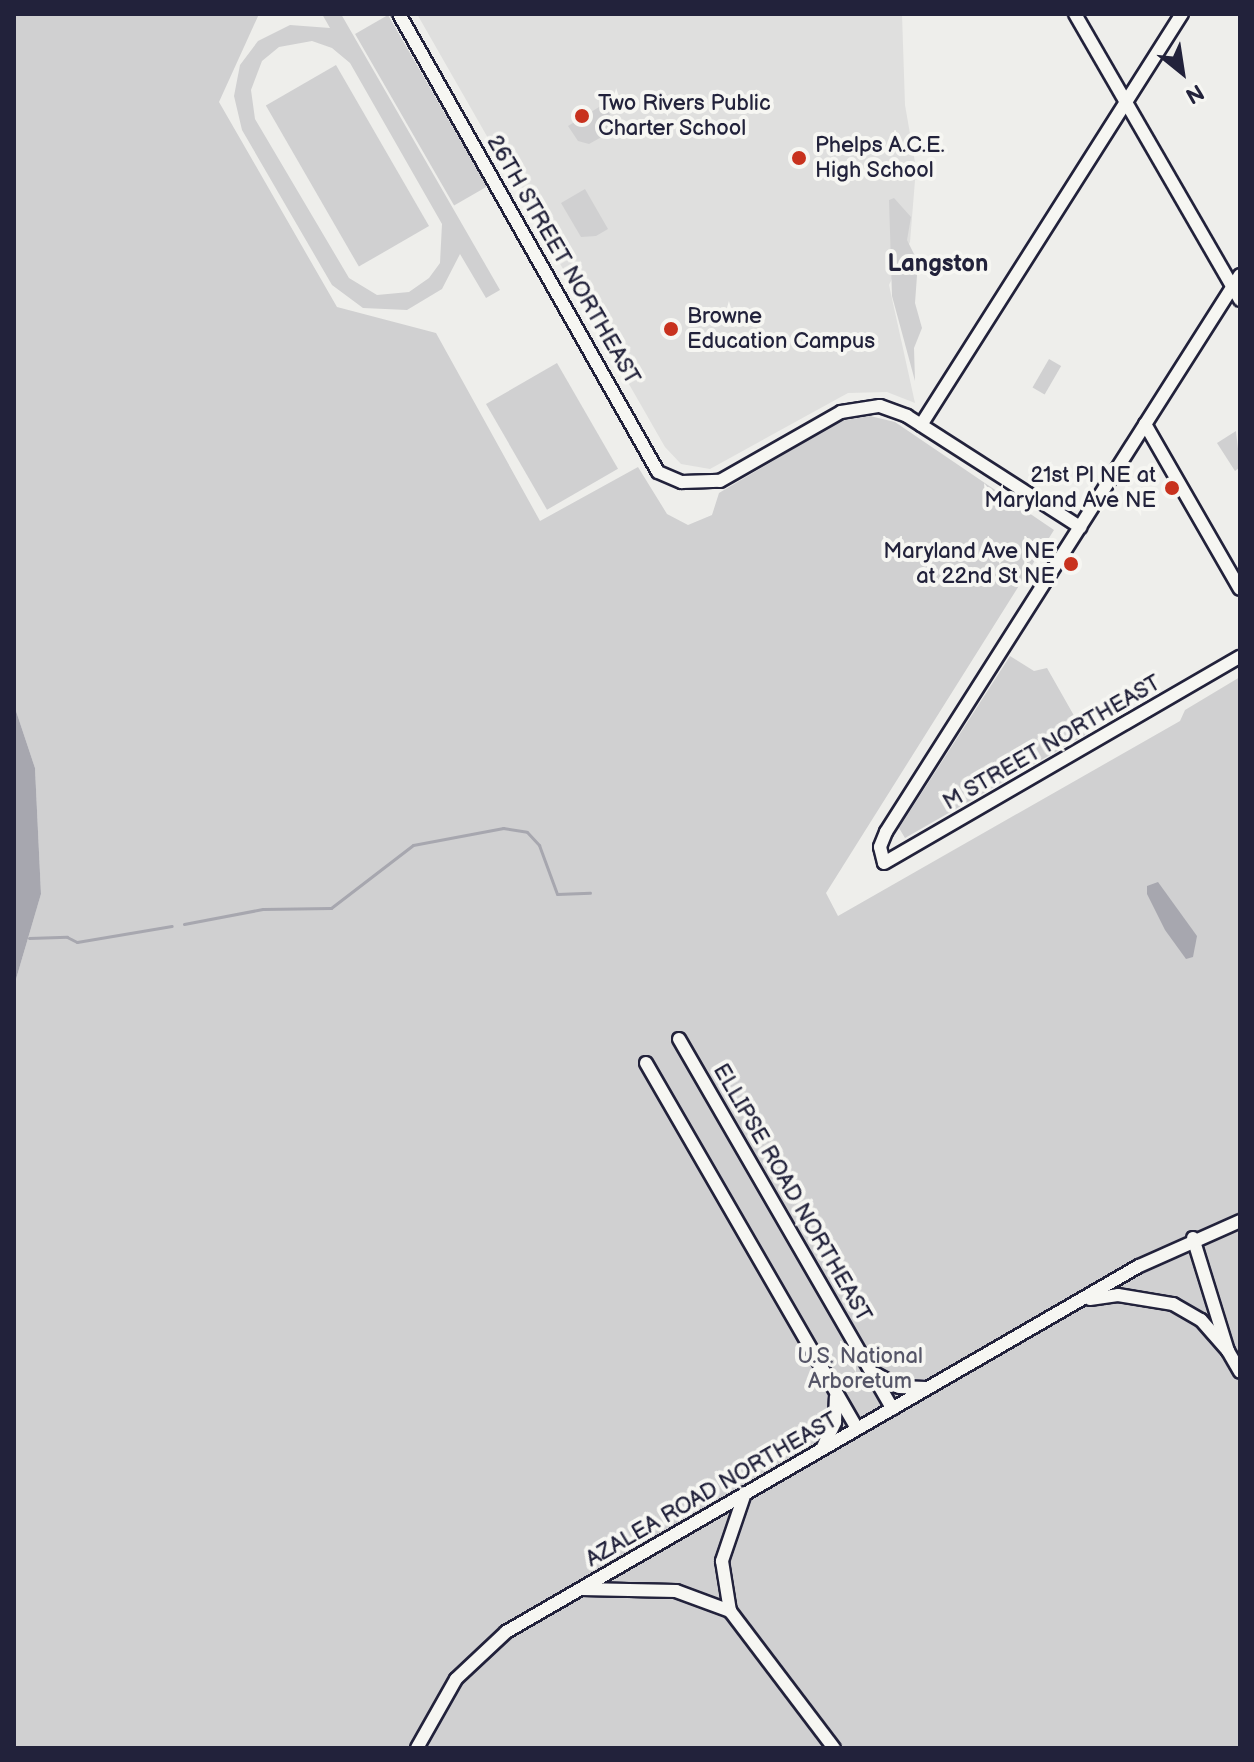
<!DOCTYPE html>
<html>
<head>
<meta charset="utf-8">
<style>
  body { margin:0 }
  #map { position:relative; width:1254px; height:1762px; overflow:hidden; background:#eeeeeb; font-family:"Balsamiq Sans",sans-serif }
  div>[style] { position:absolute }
  .built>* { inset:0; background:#dfdfde }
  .green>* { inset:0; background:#d0d0d1; transform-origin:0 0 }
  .water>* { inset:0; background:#a7a7af }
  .stream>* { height:3px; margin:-1.5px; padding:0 1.5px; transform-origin:1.5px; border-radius:1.5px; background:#a7a7af }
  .roads { filter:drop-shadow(2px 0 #22223b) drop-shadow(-2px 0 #22223b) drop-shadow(0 2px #22223b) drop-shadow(0 -2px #22223b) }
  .minor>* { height:12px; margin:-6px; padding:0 6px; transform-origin:6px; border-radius:6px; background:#f6f6f2 }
  .dots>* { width:22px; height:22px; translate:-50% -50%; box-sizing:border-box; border:4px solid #f6f6f2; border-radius:50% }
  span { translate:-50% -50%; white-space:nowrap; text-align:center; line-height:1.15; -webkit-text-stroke:8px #f6f6f2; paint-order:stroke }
  .poi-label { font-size:22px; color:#22223b }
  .left { translate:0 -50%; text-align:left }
  .right { translate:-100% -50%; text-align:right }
  .street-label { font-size:22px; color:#22223b }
  .park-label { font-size:22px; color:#565668 }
  .neighbourhood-label { font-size:24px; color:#22223b; font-weight:700 }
  .frame { position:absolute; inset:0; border:16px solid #22223b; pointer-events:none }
  .north { position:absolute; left:1142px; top:32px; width:80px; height:80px; -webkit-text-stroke:6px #f6f6f2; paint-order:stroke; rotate:150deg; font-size:22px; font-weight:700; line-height:32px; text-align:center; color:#22223b }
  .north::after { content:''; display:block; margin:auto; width:28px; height:36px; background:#22223b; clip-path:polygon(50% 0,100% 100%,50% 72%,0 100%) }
</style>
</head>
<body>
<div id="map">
  <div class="built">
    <div style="clip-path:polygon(417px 14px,902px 14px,905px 105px,916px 168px,910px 242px,889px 285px,915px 403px,887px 392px,848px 393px,710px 469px,681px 464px,665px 447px)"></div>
  </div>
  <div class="green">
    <div style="clip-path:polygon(14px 14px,259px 14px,219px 102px,337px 307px,436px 333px,540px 521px,638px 467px,667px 514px,688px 525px,712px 515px,719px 493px,840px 421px,870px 416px,895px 422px,1054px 530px,826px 893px,838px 916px,1180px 721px,1185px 710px,1240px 677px,1240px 1748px,14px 1748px,14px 986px,41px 894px,35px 768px,14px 705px)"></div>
    <div style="clip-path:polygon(evenodd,322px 14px,341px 14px,500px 290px,486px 298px,460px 254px,442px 289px,407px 310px,363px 308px,332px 285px,242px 130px,234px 96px,240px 65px,258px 41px,290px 25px,330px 28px,322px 14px,312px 41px,332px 48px,350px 63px,442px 224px,440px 263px,429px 278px,409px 292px,377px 295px,349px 278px,255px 119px,251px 90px,262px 61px,279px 47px,312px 41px)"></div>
    <div style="left:388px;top:15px;width:198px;height:38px;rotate:60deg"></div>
    <div style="left:336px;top:65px;width:186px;height:81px;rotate:60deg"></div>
    <div style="clip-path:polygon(604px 104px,618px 128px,589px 144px,578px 141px,568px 126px)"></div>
    <div style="clip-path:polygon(585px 189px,608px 229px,596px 236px,581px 237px,561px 203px)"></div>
    <div style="clip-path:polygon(894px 198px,911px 217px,907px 240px,918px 262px,915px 303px,922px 328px,914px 348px,915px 381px,892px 296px,889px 200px)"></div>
    <div style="left:1049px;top:359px;width:14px;height:33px;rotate:30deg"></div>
    <div style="left:557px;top:363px;width:122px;height:82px;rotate:60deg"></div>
    <div style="clip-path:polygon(1236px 431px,1240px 467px,1235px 471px,1217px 443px)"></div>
    <div style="clip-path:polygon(1010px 656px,1034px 671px,1047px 668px,1085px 735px,905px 838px,899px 828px)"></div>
  </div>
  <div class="water">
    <div style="clip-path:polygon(14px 705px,35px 768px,41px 894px,14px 986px)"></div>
    <div style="clip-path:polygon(1158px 882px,1197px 936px,1193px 957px,1186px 959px,1165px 930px,1147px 894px,1147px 886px)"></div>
  </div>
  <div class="stream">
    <div style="left:184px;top:924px;width:80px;rotate:-10.8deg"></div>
    <div style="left:263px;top:909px;width:68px;rotate:-0.8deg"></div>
    <div style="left:331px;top:908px;width:103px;rotate:-37.5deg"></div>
    <div style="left:413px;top:845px;width:92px;rotate:-10.7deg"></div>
    <div style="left:503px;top:828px;width:24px;rotate:9deg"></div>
    <div style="left:527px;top:832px;width:18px;rotate:47deg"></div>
    <div style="left:539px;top:845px;width:52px;rotate:69.8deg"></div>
    <div style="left:557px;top:894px;width:33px;rotate:-2deg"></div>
    <div style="left:29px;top:938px;width:38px;rotate:-2deg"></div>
    <div style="left:67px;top:937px;width:11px;rotate:27deg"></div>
    <div style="left:77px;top:942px;width:96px;rotate:-9.6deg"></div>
  </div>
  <div class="roads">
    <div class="minor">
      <div style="left:399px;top:14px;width:526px;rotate:60.51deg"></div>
      <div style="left:658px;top:472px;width:26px;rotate:23deg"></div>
      <div style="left:682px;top:482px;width:38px;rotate:-2deg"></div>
      <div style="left:720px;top:481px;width:139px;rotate:-29.7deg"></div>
      <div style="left:841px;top:412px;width:39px;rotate:-9deg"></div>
      <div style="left:880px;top:406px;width:29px;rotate:20deg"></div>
      <div style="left:907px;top:416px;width:206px;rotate:32.7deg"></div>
      <div style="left:1075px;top:14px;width:330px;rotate:60deg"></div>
      <div style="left:1240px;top:275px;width:660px;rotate:122.44deg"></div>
      <div style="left:886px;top:832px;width:16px;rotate:112deg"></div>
      <div style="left:880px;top:847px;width:16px;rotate:76deg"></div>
      <div style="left:884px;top:863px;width:411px;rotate:-30.1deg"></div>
      <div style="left:1145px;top:424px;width:190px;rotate:60.1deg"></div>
      <div style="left:921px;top:425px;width:487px;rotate:-57.6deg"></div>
      <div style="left:679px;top:1039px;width:427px;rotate:60deg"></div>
      <div style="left:646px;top:1063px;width:422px;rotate:60deg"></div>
      <div style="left:1193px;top:1238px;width:118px;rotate:72.8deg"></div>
      <div style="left:1228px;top:1351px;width:24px;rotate:60deg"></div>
      <div style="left:1090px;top:1299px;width:28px;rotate:-8deg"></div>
      <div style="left:1118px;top:1295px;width:56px;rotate:9.3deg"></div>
      <div style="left:1173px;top:1304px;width:32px;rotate:30deg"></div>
      <div style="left:1201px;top:1320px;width:41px;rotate:48.9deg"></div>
      <div style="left:876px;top:1374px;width:26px;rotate:29deg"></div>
      <div style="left:899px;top:1387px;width:27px;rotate:2deg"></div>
      <div style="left:823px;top:1447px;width:28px;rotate:-64deg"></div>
      <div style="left:835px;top:1422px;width:25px;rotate:-88deg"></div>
      <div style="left:745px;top:1493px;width:72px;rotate:108.7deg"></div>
      <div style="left:722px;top:1561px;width:51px;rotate:80.9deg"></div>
      <div style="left:730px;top:1611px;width:172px;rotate:52.8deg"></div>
      <div style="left:582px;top:1589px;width:94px;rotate:1.2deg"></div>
      <div style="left:676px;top:1591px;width:58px;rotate:20.3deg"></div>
      <div style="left:417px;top:1748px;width:79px;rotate:-60.5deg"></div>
      <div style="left:456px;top:1679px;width:69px;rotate:-43.2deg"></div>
      <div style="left:506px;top:1632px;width:731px;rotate:-30.04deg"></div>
      <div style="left:1139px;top:1266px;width:111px;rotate:-24deg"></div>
    </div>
  </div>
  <div class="dots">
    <div style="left:582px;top:116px;background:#c8321e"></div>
    <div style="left:799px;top:158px;background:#c8321e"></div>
    <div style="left:671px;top:329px;background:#c8321e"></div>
    <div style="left:1172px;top:488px;background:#c8321e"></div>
    <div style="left:1071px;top:564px;background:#c8321e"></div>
  </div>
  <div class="poi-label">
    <span class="left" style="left:598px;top:116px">Two Rivers Public<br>Charter School</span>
    <span class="left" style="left:815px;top:158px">Phelps A.C.E.<br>High School</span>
    <span class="left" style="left:687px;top:329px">Browne<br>Education Campus</span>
    <span class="right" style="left:1156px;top:488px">21st Pl NE at<br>Maryland Ave NE</span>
    <span class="right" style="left:1055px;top:564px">Maryland Ave NE<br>at 22nd St NE</span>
  </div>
  <div class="street-label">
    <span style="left:563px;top:260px;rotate:60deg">26TH STREET NORTHEAST</span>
    <span style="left:1052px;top:743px;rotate:-30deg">M STREET NORTHEAST</span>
    <span style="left:792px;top:1193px;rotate:60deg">ELLIPSE ROAD NORTHEAST</span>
    <span style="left:712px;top:1490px;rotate:-30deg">AZALEA ROAD NORTHEAST</span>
  </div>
  <div class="park-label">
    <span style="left:860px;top:1369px">U.S. National<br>Arboretum</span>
  </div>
  <div class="neighbourhood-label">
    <span style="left:938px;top:264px">Langston</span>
  </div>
  <div class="frame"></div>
  <div class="north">N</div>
</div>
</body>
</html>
